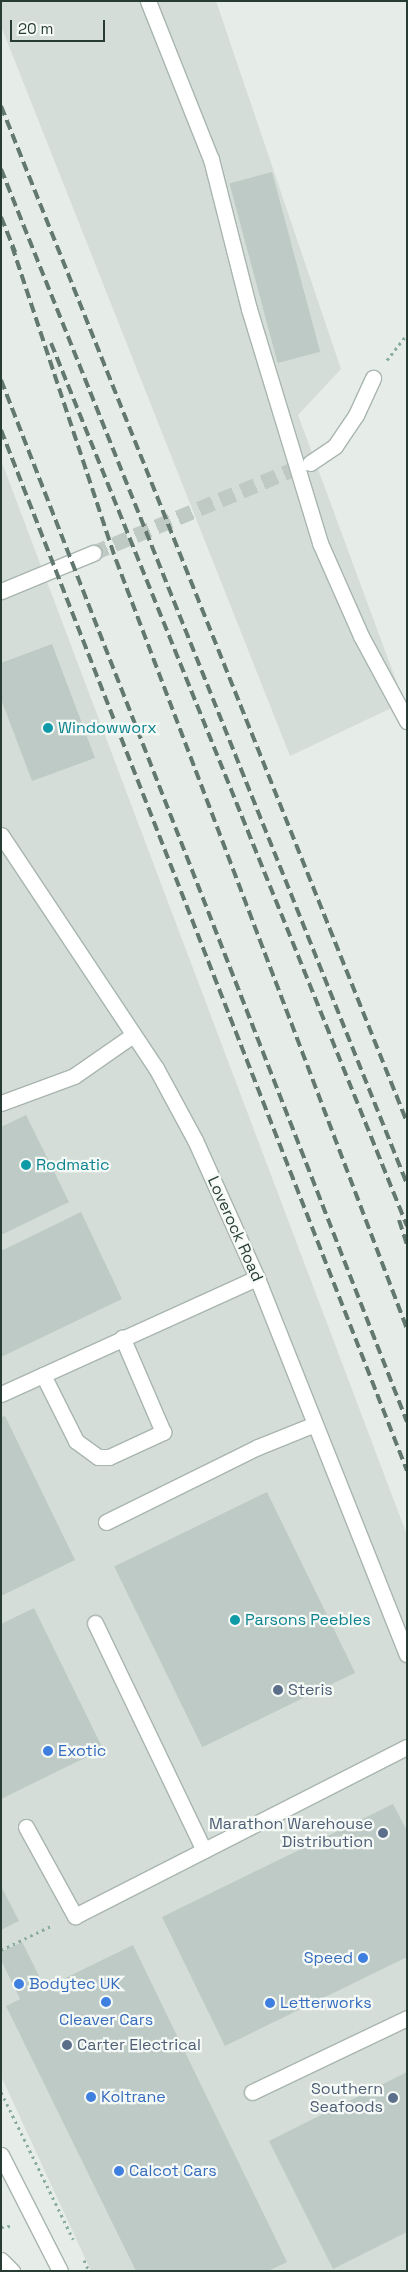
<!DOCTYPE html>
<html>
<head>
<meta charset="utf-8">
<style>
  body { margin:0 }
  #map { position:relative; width:408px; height:2272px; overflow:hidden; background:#e6ede9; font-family:"Space Grotesk",sans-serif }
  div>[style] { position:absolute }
  .built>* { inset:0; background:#d4ddd8 }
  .building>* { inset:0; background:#becac5; transform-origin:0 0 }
  .street-tunnel>* { height:15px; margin-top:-7.5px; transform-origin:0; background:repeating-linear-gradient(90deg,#c0cac5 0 15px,transparent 0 23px) }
  .path>* { height:3px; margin-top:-1.5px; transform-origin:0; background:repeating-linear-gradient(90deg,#8aac9e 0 2.5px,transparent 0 6.5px) }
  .roads { filter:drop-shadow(1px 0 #a9b5af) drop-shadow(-1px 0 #a9b5af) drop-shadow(0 1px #a9b5af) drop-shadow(0 -1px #a9b5af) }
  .lane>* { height:15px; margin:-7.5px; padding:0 7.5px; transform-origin:7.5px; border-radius:7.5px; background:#fff }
  .street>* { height:15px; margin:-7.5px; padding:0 7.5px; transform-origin:7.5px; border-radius:7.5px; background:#fff }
  .secondary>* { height:15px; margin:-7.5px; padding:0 7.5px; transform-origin:7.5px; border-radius:7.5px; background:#fff }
  .rail>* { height:4px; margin-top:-2px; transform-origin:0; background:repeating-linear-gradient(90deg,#627870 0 10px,transparent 0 15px) }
  .dots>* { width:14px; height:14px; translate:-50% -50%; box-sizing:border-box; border:2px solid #f6faf7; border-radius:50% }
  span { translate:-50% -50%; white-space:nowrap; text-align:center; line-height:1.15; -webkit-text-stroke:4.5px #f6faf7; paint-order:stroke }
  .culture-label { font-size:16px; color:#0d838f }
  .left { translate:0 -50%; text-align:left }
  .street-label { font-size:16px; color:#273d34 }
  .service-label { font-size:16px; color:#4e5e75 }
  .right { translate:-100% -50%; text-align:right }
  .shop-label { font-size:16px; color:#366cbe }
  .frame { position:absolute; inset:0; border:2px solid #273d34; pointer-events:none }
  .scale { position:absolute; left:10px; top:20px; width:95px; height:22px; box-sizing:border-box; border:2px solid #273d34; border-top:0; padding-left:6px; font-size:15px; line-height:18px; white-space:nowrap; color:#273d34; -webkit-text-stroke:4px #f6faf7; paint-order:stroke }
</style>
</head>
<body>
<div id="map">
  <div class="built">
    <div style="clip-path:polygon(1px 1px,216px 1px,341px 369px,298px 415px,404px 702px,290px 756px,1px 26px)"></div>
    <div style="clip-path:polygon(1px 460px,407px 1535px,407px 2271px,91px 2271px,1px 2076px)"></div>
  </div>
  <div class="building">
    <div style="left:272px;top:172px;width:186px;height:44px;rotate:75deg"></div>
    <div style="clip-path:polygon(52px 644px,95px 758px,32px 781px,1px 699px,1px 663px)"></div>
    <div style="clip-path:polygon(26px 1115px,69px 1202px,1px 1235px,1px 1127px)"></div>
    <div style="clip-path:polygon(81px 1212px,122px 1299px,1px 1357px,1px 1251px)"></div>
    <div style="clip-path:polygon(5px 1416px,75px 1560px,1px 1596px,1px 1417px)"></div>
    <div style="left:267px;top:1492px;width:201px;height:170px;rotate:64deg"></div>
    <div style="clip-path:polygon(34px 1608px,103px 1749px,1px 1799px,1px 1624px)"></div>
    <div style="clip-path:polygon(393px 1804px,407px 1831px,407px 1957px,225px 2046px,162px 1917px)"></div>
    <div style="clip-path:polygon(1px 1886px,19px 1921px,1px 1930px)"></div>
    <div style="clip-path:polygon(22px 1942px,45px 1988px,133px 1945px,287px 2262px,268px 2271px,136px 2271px,6px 2006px,20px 1999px,1px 1960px,1px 1952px)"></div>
    <div style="clip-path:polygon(407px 2072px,407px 2232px,333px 2269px,269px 2141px)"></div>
  </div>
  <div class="street-tunnel">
    <div style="left:93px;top:553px;width:233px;rotate:-22.7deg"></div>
  </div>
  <div class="path">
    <div style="left:387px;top:360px;width:33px;rotate:-52deg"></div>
    <div style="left:1px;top:1950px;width:58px;rotate:-25.7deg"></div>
    <div style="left:1px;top:2092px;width:164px;rotate:63.9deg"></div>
    <div style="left:1px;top:2227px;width:9px;rotate:-6deg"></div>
    <div style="left:84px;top:2260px;width:12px;rotate:66deg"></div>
  </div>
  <div class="roads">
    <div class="lane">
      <div style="left:148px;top:1px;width:170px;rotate:68.3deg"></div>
      <div style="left:211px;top:159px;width:155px;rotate:75.8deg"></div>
      <div style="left:249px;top:309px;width:245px;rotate:73.1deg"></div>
      <div style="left:320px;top:543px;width:102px;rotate:66.2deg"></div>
      <div style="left:361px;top:636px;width:97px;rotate:61.6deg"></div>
      <div style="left:1px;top:1103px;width:78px;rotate:-20.3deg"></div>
      <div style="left:74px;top:1076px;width:72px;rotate:-34.8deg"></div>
      <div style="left:43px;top:1375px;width:74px;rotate:63.4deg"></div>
      <div style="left:76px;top:1441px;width:27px;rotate:36deg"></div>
      <div style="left:98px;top:1457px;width:11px"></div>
      <div style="left:109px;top:1457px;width:60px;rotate:-24.8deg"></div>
      <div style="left:163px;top:1432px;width:103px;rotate:-113.3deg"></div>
      <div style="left:1px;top:1394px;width:281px;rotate:-24.4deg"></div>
      <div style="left:106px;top:1522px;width:169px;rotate:-26.3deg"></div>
      <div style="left:258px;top:1447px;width:61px;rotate:-22deg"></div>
      <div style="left:95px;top:1623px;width:252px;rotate:64.4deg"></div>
      <div style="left:26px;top:1827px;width:102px;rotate:61.2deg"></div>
      <div style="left:75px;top:1916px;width:373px;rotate:-27deg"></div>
      <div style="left:252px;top:2092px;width:172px;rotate:-25.5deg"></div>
    </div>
    <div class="street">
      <div style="left:310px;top:463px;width:30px;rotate:-34deg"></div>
      <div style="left:335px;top:446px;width:37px;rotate:-56deg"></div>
      <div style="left:356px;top:415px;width:41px;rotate:-65.3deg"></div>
      <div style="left:1px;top:591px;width:100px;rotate:-22.4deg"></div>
      <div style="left:1px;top:835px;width:280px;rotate:56.4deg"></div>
      <div style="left:156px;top:1068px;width:82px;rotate:61.6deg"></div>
      <div style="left:195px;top:1140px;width:151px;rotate:65.8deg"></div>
      <div style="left:257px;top:1278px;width:405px;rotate:68.3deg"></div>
    </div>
    <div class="secondary">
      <div style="left:1px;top:2155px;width:130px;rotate:63deg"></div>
      <div style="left:1px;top:2260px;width:16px;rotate:45deg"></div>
    </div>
  </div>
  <div class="rail">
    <div style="left:1px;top:106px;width:1094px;rotate:68.22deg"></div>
    <div style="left:1px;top:169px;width:1093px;rotate:68.2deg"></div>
    <div style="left:1px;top:217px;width:38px;rotate:68deg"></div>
    <div style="left:12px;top:246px;width:331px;rotate:71.7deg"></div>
    <div style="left:116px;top:560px;width:822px;rotate:69.27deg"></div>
    <div style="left:51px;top:343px;width:952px;rotate:68.04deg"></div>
    <div style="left:1px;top:380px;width:1118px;rotate:68.71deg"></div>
    <div style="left:1px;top:430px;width:1117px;rotate:68.69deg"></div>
    <div style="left:399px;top:1220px;width:25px;rotate:72deg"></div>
  </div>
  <div class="dots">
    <div style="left:48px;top:728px;background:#0f9aa8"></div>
    <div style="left:26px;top:1165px;background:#0f9aa8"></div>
    <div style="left:235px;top:1620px;background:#0f9aa8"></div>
    <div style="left:278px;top:1690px;background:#5c6f8a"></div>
    <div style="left:48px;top:1751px;background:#3f7fe0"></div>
    <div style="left:383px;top:1833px;background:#5c6f8a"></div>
    <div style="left:363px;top:1958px;background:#3f7fe0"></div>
    <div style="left:19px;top:1984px;background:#3f7fe0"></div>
    <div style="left:106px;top:2002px;background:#3f7fe0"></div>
    <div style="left:270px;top:2003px;background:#3f7fe0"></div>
    <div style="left:67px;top:2045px;background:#5c6f8a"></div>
    <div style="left:91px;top:2097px;background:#3f7fe0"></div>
    <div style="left:393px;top:2098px;background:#5c6f8a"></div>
    <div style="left:119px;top:2171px;background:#3f7fe0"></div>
  </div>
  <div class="culture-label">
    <span class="left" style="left:58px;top:728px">Windowworx</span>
    <span class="left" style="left:36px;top:1165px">Rodmatic</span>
    <span class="left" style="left:245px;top:1620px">Parsons Peebles</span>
  </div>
  <div class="street-label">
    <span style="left:235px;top:1229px;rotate:66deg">Loverock Road</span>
  </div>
  <div class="service-label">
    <span class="left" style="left:288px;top:1690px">Steris</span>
    <span class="right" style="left:373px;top:1833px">Marathon Warehouse<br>Distribution</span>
    <span class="left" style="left:77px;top:2045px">Carter Electrical</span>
    <span class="right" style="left:383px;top:2098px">Southern<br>Seafoods</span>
  </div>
  <div class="shop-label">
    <span class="left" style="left:58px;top:1751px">Exotic</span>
    <span class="right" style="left:353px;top:1958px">Speed</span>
    <span class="left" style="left:29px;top:1984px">Bodytec UK</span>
    <span class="left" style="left:280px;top:2003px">Letterworks</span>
    <span style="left:106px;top:2020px">Cleaver Cars</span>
    <span class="left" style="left:101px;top:2097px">Koltrane</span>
    <span class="left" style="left:129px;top:2171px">Calcot Cars</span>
  </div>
  <div class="frame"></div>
  <div class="scale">20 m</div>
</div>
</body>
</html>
